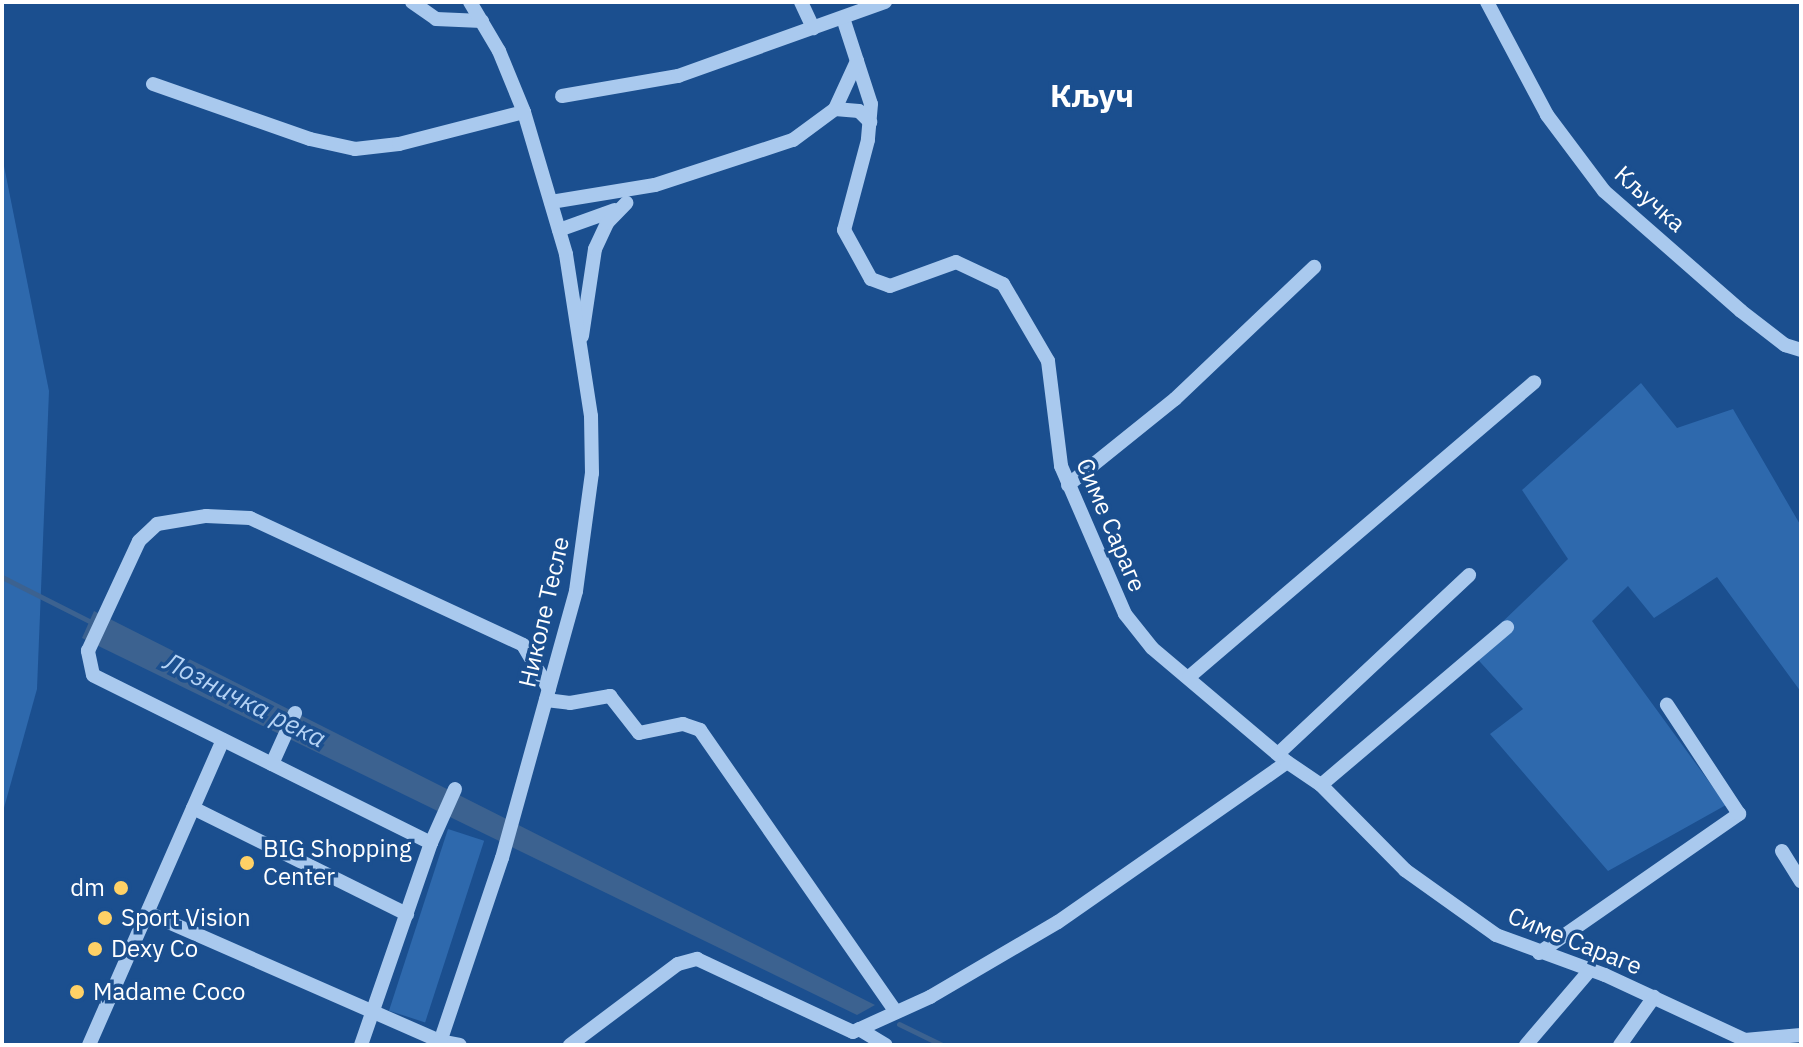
<!DOCTYPE html>
<html>
<head>
<meta charset="utf-8">
<style>
  body { margin:0 }
  #map { position:relative; width:1803px; height:1047px; overflow:hidden; background:#1b4f8f; font-family:"IBM Plex Sans",sans-serif }
  div>[style] { position:absolute }
  .green>* { inset:0; background:#2e69ad; transform-origin:0 0 }
  .water>* { inset:0; background:#3c6290 }
  .stream>* { height:5px; margin:-2.5px; padding:0 2.5px; transform-origin:2.5px; border-radius:2.5px; background:#3c6290 }
  .minor>* { height:14px; margin:-7px; padding:0 7px; transform-origin:7px; border-radius:7px; background:#a9c9ee }
  .dots>* { width:22px; height:22px; translate:-50% -50%; box-sizing:border-box; border:4px solid #1b4f8f; border-radius:50% }
  span { translate:-50% -50%; white-space:nowrap; text-align:center; line-height:1.15; -webkit-text-stroke:7px #1b4f8f; paint-order:stroke }
  .street-label { font-size:24px; color:#fff }
  .poi-label { font-size:24px; color:#fff }
  .left { translate:0 -50%; text-align:left }
  .right { translate:-100% -50%; text-align:right }
  .water-label { font-size:26px; color:#b5d3f5; font-style:italic }
  .district-label { font-size:32px; color:#fff; font-weight:700 }
  .frame { position:absolute; inset:0; border:4px solid #fff; pointer-events:none }
</style>
</head>
<body>
<div id="map">
  <div class="green">
    <div style="clip-path:polygon(2px 156px,49px 391px,37px 689px,2px 815px)"></div>
    <div style="clip-path:polygon(1641px 383px,1677px 428px,1733px 409px,1801px 526px,1801px 692px,1717px 577px,1654px 618px,1628px 586px,1592px 621px,1726px 805px,1608px 871px,1490px 734px,1523px 709px,1471px 652px,1568px 559px,1522px 490px)"></div>
    <div style="left:448px;top:829px;width:38px;height:191px;rotate:18deg"></div>
  </div>
  <div class="water">
    <div style="clip-path:polygon(94px 611px,875px 1005px,857px 1015px,82px 638px)"></div>
  </div>
  <div class="stream">
    <div style="left:2px;top:577px;width:104px;rotate:26.8deg"></div>
    <div style="left:899px;top:1024px;width:48px;rotate:26deg"></div>
  </div>
  <div class="minor">
    <div style="left:412px;top:2px;width:29px;rotate:35deg"></div>
    <div style="left:436px;top:19px;width:46px;rotate:2.5deg"></div>
    <div style="left:801px;top:2px;width:29px;rotate:65deg"></div>
    <div style="left:1487px;top:2px;width:128px;rotate:62deg"></div>
    <div style="left:1547px;top:115px;width:95px;rotate:53.1deg"></div>
    <div style="left:1604px;top:191px;width:182px;rotate:41.2deg"></div>
    <div style="left:1741px;top:311px;width:56px;rotate:37.7deg"></div>
    <div style="left:1785px;top:345px;width:17px;rotate:17deg"></div>
    <div style="left:843px;top:18px;width:90px;rotate:72deg"></div>
    <div style="left:871px;top:104px;width:36px;rotate:95deg"></div>
    <div style="left:868px;top:140px;width:93px;rotate:104.9deg"></div>
    <div style="left:844px;top:230px;width:56px;rotate:61.1deg"></div>
    <div style="left:871px;top:279px;width:20px;rotate:20deg"></div>
    <div style="left:890px;top:286px;width:70px;rotate:-20deg"></div>
    <div style="left:956px;top:262px;width:52px;rotate:25.1deg"></div>
    <div style="left:1003px;top:284px;width:89px;rotate:59.7deg"></div>
    <div style="left:1048px;top:361px;width:106px;rotate:82.9deg"></div>
    <div style="left:1061px;top:466px;width:161px;rotate:66.6deg"></div>
    <div style="left:1125px;top:614px;width:43px;rotate:51.5deg"></div>
    <div style="left:1152px;top:648px;width:177px;rotate:40.2deg"></div>
    <div style="left:153px;top:84px;width:166px;rotate:19.3deg"></div>
    <div style="left:310px;top:139px;width:46px;rotate:12.5deg"></div>
    <div style="left:355px;top:149px;width:44px;rotate:-6.5deg"></div>
    <div style="left:399px;top:144px;width:129px;rotate:-14.4deg"></div>
    <div style="left:562px;top:96px;width:118px;rotate:-9.8deg"></div>
    <div style="left:678px;top:76px;width:220px;rotate:-19.7deg"></div>
    <div style="left:835px;top:109px;width:24px;rotate:5deg"></div>
    <div style="left:859px;top:111px;width:16px;rotate:45deg"></div>
    <div style="left:551px;top:202px;width:105px;rotate:-9.3deg"></div>
    <div style="left:655px;top:185px;width:145px;rotate:-18.1deg"></div>
    <div style="left:793px;top:140px;width:52px;rotate:-36.4deg"></div>
    <div style="left:835px;top:109px;width:53px;rotate:-65.4deg"></div>
    <div style="left:559px;top:230px;width:59px;rotate:-19.7deg"></div>
    <div style="left:582px;top:336px;width:88px;rotate:-81.5deg"></div>
    <div style="left:595px;top:249px;width:29px;rotate:-65deg"></div>
    <div style="left:607px;top:223px;width:28px;rotate:-46deg"></div>
    <div style="left:1068px;top:485px;width:137px;rotate:-38.8deg"></div>
    <div style="left:1175px;top:399px;width:192px;rotate:-43.5deg"></div>
    <div style="left:1189px;top:677px;width:454px;rotate:-40.5deg"></div>
    <div style="left:546px;top:700px;width:24px;rotate:7deg"></div>
    <div style="left:570px;top:703px;width:41px;rotate:-9.9deg"></div>
    <div style="left:610px;top:696px;width:47px;rotate:51.9deg"></div>
    <div style="left:639px;top:733px;width:45px;rotate:-11.6deg"></div>
    <div style="left:683px;top:724px;width:18px;rotate:19deg"></div>
    <div style="left:700px;top:730px;width:343px;rotate:55.2deg"></div>
    <div style="left:1280px;top:752px;width:259px;rotate:-43.1deg"></div>
    <div style="left:272px;top:764px;width:56px;rotate:-65.7deg"></div>
    <div style="left:1321px;top:785px;width:244px;rotate:-40.3deg"></div>
    <div style="left:193px;top:808px;width:239px;rotate:26.4deg"></div>
    <div style="left:431px;top:843px;width:377px;rotate:-153.6deg"></div>
    <div style="left:93px;top:675px;width:25px;rotate:-102deg"></div>
    <div style="left:88px;top:651px;width:121px;rotate:-65.1deg"></div>
    <div style="left:139px;top:541px;width:25px;rotate:-43deg"></div>
    <div style="left:157px;top:524px;width:50px;rotate:-9.3deg"></div>
    <div style="left:206px;top:516px;width:44px;rotate:2.6deg"></div>
    <div style="left:250px;top:518px;width:301px;rotate:24.9deg"></div>
    <div style="left:523px;top:645px;width:51px;rotate:59.4deg"></div>
    <div style="left:1782px;top:851px;width:36px;rotate:58deg"></div>
    <div style="left:148px;top:913px;width:319px;rotate:23.7deg"></div>
    <div style="left:440px;top:1041px;width:20px;rotate:11deg"></div>
    <div style="left:1539px;top:953px;width:244px;rotate:-34.8deg"></div>
    <div style="left:1739px;top:814px;width:131px;rotate:-123.4deg"></div>
    <div style="left:859px;top:1029px;width:31px;rotate:31deg"></div>
    <div style="left:89px;top:1045px;width:333px;rotate:-66.3deg"></div>
    <div style="left:361px;top:1045px;width:214px;rotate:-70.9deg"></div>
    <div style="left:431px;top:843px;width:59px;rotate:-66deg"></div>
    <div style="left:439px;top:1045px;width:197px;rotate:-71.4deg"></div>
    <div style="left:502px;top:858px;width:277px;rotate:-74.5deg"></div>
    <div style="left:576px;top:591px;width:119px;rotate:-82.3deg"></div>
    <div style="left:592px;top:473px;width:57px;rotate:-91deg"></div>
    <div style="left:591px;top:416px;width:164px;rotate:-98.8deg"></div>
    <div style="left:566px;top:254px;width:148px;rotate:-106.5deg"></div>
    <div style="left:524px;top:112px;width:66px;rotate:-112.3deg"></div>
    <div style="left:499px;top:51px;width:57px;rotate:-120.6deg"></div>
    <div style="left:570px;top:1045px;width:135px;rotate:-36.9deg"></div>
    <div style="left:678px;top:964px;width:20px;rotate:-15deg"></div>
    <div style="left:697px;top:959px;width:172px;rotate:25.1deg"></div>
    <div style="left:853px;top:1032px;width:85px;rotate:-24.4deg"></div>
    <div style="left:930px;top:997px;width:148px;rotate:-30.4deg"></div>
    <div style="left:1058px;top:922px;width:279px;rotate:-34.9deg"></div>
    <div style="left:1287px;top:762px;width:41px;rotate:34.1deg"></div>
    <div style="left:1321px;top:785px;width:120px;rotate:45.3deg"></div>
    <div style="left:1405px;top:870px;width:112px;rotate:35.5deg"></div>
    <div style="left:1496px;top:935px;width:116px;rotate:20.2deg"></div>
    <div style="left:1605px;top:975px;width:154px;rotate:24.9deg"></div>
    <div style="left:1745px;top:1040px;width:56px;rotate:-5.1deg"></div>
    <div style="left:1526px;top:1045px;width:99px;rotate:-49.5deg"></div>
    <div style="left:1620px;top:1045px;width:59px;rotate:-54.7deg"></div>
  </div>
  <div class="dots">
    <div style="left:247px;top:863px;background:#ffd166"></div>
    <div style="left:121px;top:888px;background:#ffd166"></div>
    <div style="left:105px;top:918px;background:#ffd166"></div>
    <div style="left:95px;top:949px;background:#ffd166"></div>
    <div style="left:77px;top:992px;background:#ffd166"></div>
  </div>
  <div class="street-label">
    <span style="left:1650px;top:199px;rotate:42deg">Кључка</span>
    <span style="left:1111px;top:525px;rotate:67deg">Симе Сараге</span>
    <span style="left:544px;top:612px;rotate:-77deg">Николе Тесле</span>
    <span style="left:1575px;top:941px;rotate:22deg">Симе Сараге</span>
  </div>
  <div class="poi-label">
    <span class="left" style="left:263px;top:863px">BIG Shopping<br>Center</span>
    <span class="right" style="left:105px;top:888px">dm</span>
    <span class="left" style="left:121px;top:918px">Sport Vision</span>
    <span class="left" style="left:111px;top:949px">Dexy Co</span>
    <span class="left" style="left:93px;top:992px">Madame Coco</span>
  </div>
  <div class="water-label">
    <span style="left:245px;top:700px;rotate:27deg">Лозничка река</span>
  </div>
  <div class="district-label">
    <span style="left:1092px;top:95px">Кључ</span>
  </div>
  <div class="frame"></div>
</div>
</body>
</html>
